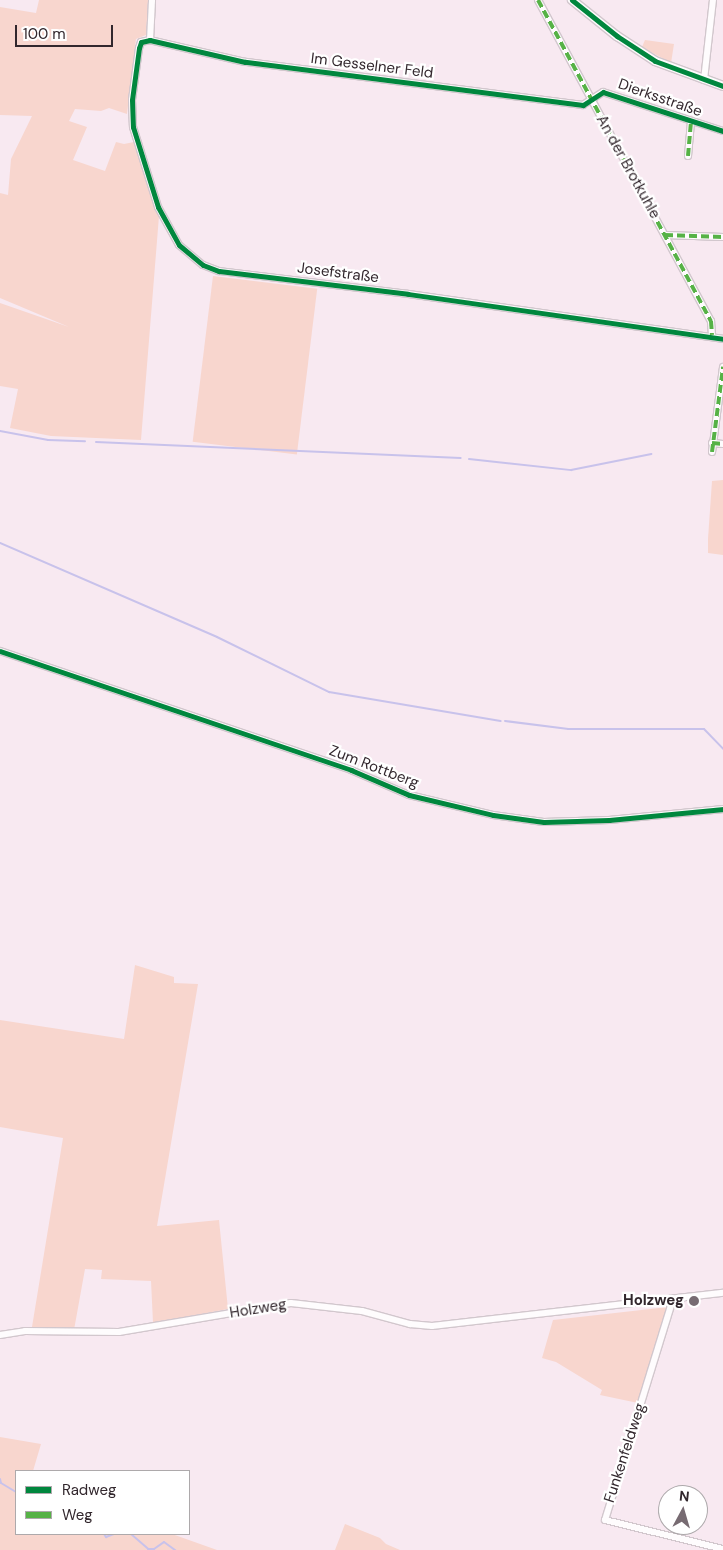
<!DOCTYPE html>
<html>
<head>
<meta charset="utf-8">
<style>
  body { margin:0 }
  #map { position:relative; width:723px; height:1550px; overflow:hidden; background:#f8e9f1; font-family:"DM Sans",sans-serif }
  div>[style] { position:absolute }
  .green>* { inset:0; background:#f8d6ce; transform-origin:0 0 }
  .stream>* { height:2px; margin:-1px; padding:0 1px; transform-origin:1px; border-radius:1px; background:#c8c2eb }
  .roads { filter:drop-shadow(1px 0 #d2c7cd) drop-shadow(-1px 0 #d2c7cd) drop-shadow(0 1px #d2c7cd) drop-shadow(0 -1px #d2c7cd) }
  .minor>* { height:6px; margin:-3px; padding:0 3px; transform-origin:3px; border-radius:3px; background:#fefcfd }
  .tertiary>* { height:8px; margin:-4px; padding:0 4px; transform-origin:4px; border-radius:4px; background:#fefcfd }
  .quiet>* { height:4px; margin-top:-2px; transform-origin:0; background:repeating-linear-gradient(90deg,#56b246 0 8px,transparent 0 12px) }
  .cycleway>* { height:5px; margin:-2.5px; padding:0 2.5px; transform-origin:2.5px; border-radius:2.5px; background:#00873e }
  .dots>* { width:14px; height:14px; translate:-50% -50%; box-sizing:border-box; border:2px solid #fff; border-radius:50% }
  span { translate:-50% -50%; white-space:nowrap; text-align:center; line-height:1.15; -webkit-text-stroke:4.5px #fff; paint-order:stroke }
  .street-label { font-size:15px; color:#32272d }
  .poi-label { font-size:15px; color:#32272d; font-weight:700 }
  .right { translate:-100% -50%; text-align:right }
  .legend { position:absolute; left:15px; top:1470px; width:175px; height:65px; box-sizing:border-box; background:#fff; border:1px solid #ada9ab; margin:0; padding:6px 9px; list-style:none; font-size:15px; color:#32272d }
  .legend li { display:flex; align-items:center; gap:10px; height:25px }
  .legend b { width:25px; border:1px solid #ada9ab }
  .north { position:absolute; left:658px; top:1485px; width:50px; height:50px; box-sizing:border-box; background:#fff; border:1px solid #ada9ab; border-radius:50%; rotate:6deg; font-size:14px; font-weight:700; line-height:20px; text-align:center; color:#32272d }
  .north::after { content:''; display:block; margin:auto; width:18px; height:22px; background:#776b72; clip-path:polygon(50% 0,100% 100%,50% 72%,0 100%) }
  .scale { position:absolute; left:15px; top:25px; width:98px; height:22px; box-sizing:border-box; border:2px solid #32272d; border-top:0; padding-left:6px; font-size:15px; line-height:18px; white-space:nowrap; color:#32272d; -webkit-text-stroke:4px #fff; paint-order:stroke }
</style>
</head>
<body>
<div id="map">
  <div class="green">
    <div style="clip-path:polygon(39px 0,148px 0,146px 35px,136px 39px,127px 114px,109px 108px,101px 111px,75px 109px,69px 121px,87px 127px,73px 160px,105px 171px,116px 142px,124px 144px,134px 142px,159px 216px,141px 440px,51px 436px,10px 428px,18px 389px,0 386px,0 303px,69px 327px,0 298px,0 193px,8px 195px,11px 159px,32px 116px,0 115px,0 7px,36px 13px)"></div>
    <div style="clip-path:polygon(645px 40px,674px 44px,671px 63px,642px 47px)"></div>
    <div style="left:213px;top:276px;width:105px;height:167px;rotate:7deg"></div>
    <div style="clip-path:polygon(723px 480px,723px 555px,708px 553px,708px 539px,712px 481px)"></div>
    <div style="clip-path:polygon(135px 965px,174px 977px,174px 983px,198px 984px,157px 1226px,219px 1220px,228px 1309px,153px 1323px,151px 1281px,101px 1279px,102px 1270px,85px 1269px,74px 1330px,32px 1327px,63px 1138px,0 1127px,0 1020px,124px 1039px)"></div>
    <div style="clip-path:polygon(668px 1307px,638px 1403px,600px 1395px,602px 1390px,556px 1362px,542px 1358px,553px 1320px)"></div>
    <div style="clip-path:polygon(0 1437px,41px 1444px,33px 1471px,16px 1471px,16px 1534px,172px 1534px,217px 1550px,0 1550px)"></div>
    <div style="clip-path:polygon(345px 1524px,380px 1538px,386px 1544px,400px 1550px,335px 1550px)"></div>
  </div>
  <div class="stream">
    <div style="left:0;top:431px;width:49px;rotate:10.6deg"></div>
    <div style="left:48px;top:440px;width:37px;rotate:2deg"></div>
    <div style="left:96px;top:442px;width:365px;rotate:2.5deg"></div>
    <div style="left:469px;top:459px;width:103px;rotate:6.2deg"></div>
    <div style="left:571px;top:470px;width:82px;rotate:-11.3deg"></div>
    <div style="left:0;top:543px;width:236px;rotate:23.4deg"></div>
    <div style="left:217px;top:637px;width:125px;rotate:26.2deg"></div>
    <div style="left:329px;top:692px;width:174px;rotate:9.6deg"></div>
    <div style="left:505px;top:721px;width:64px;rotate:7.2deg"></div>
    <div style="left:568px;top:729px;width:136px"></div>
    <div style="left:704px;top:729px;width:28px;rotate:46deg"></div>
    <div style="left:0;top:1479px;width:4px;rotate:76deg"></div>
    <div style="left:1px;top:1483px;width:17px;rotate:31deg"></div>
    <div style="left:104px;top:1534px;width:4px;rotate:56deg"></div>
    <div style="left:106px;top:1537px;width:9px;rotate:-21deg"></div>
    <div style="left:131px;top:1534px;width:23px;rotate:41deg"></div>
    <div style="left:148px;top:1549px;width:6px"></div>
    <div style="left:154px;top:1549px;width:12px;rotate:-35deg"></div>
    <div style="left:164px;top:1542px;width:14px;rotate:36deg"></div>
  </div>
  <div class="roads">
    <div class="minor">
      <div style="left:538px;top:0;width:365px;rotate:61.7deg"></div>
      <div style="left:711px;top:321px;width:14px;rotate:86deg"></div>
      <div style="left:150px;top:40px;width:40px;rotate:-87.1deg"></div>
      <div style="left:704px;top:80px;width:81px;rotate:-83.6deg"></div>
      <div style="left:723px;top:131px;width:126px;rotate:-162deg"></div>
      <div style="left:603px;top:92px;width:24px;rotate:147deg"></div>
      <div style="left:583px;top:105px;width:341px;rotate:-172.7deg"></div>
      <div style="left:245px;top:62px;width:98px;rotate:-167deg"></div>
      <div style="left:150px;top:40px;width:9px;rotate:167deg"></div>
      <div style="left:141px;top:42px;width:6px;rotate:108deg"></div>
      <div style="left:139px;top:48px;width:52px;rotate:97.7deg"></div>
      <div style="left:132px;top:100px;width:27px;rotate:88deg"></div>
      <div style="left:133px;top:127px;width:84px;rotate:72.6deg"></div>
      <div style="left:158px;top:207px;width:43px;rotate:61.1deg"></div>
      <div style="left:179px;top:245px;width:31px;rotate:40deg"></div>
      <div style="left:203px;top:265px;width:17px;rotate:21deg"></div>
      <div style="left:219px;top:271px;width:190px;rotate:6.9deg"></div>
      <div style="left:408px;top:294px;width:318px;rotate:8.1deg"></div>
      <div style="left:688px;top:156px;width:34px;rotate:-85deg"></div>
      <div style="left:665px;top:235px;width:58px;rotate:2deg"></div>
      <div style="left:712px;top:443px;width:11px;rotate:5deg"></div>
      <div style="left:712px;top:452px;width:86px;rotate:-82.6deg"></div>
      <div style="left:0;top:651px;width:371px;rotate:18.7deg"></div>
      <div style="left:351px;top:770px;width:63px;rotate:23.3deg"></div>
      <div style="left:409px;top:795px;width:86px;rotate:13.4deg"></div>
      <div style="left:493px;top:815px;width:51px;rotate:7.8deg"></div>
      <div style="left:544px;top:822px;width:65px;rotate:-1.8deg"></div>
      <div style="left:609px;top:820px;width:115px;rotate:-5.5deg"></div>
      <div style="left:673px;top:1299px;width:231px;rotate:107.1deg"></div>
      <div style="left:605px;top:1520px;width:122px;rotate:13.8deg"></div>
      <div style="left:0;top:1335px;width:25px;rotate:-9deg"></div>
      <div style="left:25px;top:1331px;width:94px;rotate:0.6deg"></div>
      <div style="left:119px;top:1332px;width:174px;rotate:-9.6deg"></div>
      <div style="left:291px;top:1303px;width:71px;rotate:6.4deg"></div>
      <div style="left:362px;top:1311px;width:50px;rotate:15.2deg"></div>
      <div style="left:410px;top:1324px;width:22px;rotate:5deg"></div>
      <div style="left:432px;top:1326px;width:293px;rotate:-6.5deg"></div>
    </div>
    <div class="tertiary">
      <div style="left:572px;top:0;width:58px;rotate:38.7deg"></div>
      <div style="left:617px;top:36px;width:45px;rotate:33.3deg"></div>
      <div style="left:655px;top:61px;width:72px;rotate:20.2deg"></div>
    </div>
  </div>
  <div class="quiet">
    <div style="left:538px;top:0;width:365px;rotate:61.7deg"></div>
    <div style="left:711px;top:321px;width:14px;rotate:86deg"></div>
    <div style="left:688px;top:156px;width:34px;rotate:-85deg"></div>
    <div style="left:665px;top:235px;width:58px;rotate:2deg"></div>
    <div style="left:712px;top:443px;width:11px;rotate:5deg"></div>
    <div style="left:712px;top:452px;width:86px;rotate:-82.6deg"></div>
  </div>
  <div class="cycleway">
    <div style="left:572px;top:0;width:58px;rotate:38.7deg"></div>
    <div style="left:617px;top:36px;width:45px;rotate:33.3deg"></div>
    <div style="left:655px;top:61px;width:72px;rotate:20.2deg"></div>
    <div style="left:723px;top:131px;width:126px;rotate:-162deg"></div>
    <div style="left:603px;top:92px;width:24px;rotate:147deg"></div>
    <div style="left:583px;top:105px;width:341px;rotate:-172.7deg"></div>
    <div style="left:245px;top:62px;width:98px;rotate:-167deg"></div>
    <div style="left:150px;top:40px;width:9px;rotate:167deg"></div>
    <div style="left:141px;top:42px;width:6px;rotate:108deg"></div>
    <div style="left:139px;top:48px;width:52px;rotate:97.7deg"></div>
    <div style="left:132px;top:100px;width:27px;rotate:88deg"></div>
    <div style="left:133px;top:127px;width:84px;rotate:72.6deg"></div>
    <div style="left:158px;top:207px;width:43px;rotate:61.1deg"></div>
    <div style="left:179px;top:245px;width:31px;rotate:40deg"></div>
    <div style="left:203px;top:265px;width:17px;rotate:21deg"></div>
    <div style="left:219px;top:271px;width:190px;rotate:6.9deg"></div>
    <div style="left:408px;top:294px;width:318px;rotate:8.1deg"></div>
    <div style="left:0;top:651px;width:371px;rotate:18.7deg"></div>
    <div style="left:351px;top:770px;width:63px;rotate:23.3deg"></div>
    <div style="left:409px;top:795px;width:86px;rotate:13.4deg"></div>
    <div style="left:493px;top:815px;width:51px;rotate:7.8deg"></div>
    <div style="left:544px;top:822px;width:65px;rotate:-1.8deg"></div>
    <div style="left:609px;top:820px;width:115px;rotate:-5.5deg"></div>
  </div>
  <div class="dots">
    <div style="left:694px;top:1301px;background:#776b72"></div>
  </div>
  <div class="street-label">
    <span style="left:372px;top:66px;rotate:7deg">Im Gesselner Feld</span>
    <span style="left:660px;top:98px;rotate:19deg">Dierksstraße</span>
    <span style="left:628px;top:167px;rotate:61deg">An der Brotkuhle</span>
    <span style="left:338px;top:273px;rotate:7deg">Josefstraße</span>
    <span style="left:374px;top:767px;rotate:21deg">Zum Rottberg</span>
    <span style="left:258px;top:1309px;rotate:-9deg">Holzweg</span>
    <span style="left:625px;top:1453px;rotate:-72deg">Funkenfeldweg</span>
  </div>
  <div class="poi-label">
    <span class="right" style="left:684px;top:1301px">Holzweg</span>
  </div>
  <ul class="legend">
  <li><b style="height:6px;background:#00873e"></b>Radweg</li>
  <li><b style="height:6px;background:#56b246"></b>Weg</li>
  </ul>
  <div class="north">N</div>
  <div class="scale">100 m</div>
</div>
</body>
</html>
